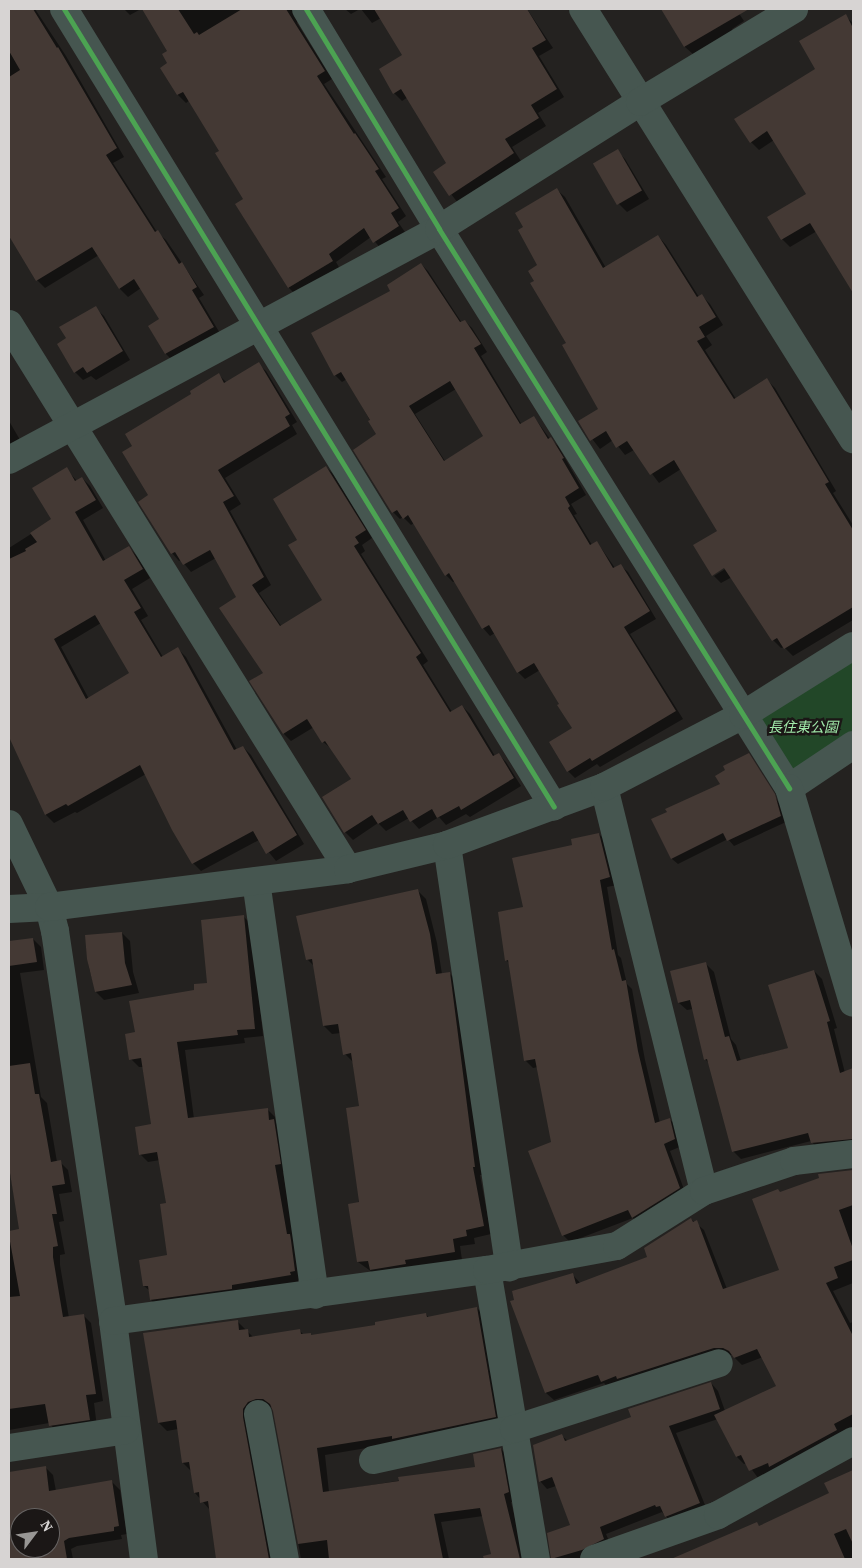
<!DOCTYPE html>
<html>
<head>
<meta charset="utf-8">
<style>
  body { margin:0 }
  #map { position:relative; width:862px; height:1568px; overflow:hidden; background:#242220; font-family:"Source Serif 4","Noto Sans JP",serif }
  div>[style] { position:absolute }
  .green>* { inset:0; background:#224728 }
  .shadow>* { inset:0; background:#0007 }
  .building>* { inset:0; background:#443934; transform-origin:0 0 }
  .minor>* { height:28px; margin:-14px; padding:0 14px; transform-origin:14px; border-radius:14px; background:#465650 }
  .cycleway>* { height:5px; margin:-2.5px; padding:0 2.5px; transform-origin:2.5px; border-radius:2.5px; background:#4ca352 }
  span { translate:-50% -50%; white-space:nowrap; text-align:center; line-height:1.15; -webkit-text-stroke:5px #1b1716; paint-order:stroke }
  .park-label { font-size:14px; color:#a0e9a9; font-style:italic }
  .frame { position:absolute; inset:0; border:10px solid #d7d4d3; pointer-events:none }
  .north { position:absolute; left:10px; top:1508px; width:50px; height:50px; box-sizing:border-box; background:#1b1716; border:1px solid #666362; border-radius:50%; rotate:59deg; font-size:14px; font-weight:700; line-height:20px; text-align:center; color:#d7d4d3 }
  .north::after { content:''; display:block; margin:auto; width:18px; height:22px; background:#989694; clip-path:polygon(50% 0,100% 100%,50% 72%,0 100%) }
</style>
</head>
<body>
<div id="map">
  <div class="green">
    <div style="clip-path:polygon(853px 646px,853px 745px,789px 788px,743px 715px)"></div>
  </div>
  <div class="shadow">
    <div style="clip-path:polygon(9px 9px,35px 9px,66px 56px,124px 157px,113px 163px,157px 232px,166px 240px,204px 295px,199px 298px,221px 335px,174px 362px,166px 354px,149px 327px,161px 320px,141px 288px,128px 297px,120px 289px,99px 255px,45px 288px,37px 280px,9px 234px)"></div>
    <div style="clip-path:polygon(124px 9px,141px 9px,130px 15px)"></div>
    <div style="clip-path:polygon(143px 9px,295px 9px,299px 15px,297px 23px,332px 79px,324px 84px,386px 177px,382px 179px,406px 216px,398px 222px,407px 235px,382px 250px,371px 237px,336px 262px,340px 269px,297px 296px,289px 288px,237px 204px,244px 199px,221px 151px,190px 100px,186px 103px,178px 95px,169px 64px,169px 51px)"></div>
    <div style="clip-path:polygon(345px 9px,360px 9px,351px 14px)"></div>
    <div style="clip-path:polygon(361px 9px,527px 9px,553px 48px,539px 56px,564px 97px,538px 113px,546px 126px,512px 147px,521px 161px,458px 203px,434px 172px,448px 163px,408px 97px,402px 101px,394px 93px,403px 55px,381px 18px,372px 23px)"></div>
    <div style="clip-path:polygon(663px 9px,736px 9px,744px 21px,732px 29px,733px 31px,694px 55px,685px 47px)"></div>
    <div style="clip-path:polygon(845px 16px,853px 23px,853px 291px,817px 231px,790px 247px,782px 239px,807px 195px,774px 140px,759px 150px,751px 142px,817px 69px)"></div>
    <div style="clip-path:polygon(617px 151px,625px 159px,649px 199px,627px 212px,619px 204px)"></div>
    <div style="clip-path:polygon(556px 189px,565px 197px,606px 268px,658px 236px,666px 245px,699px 297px,702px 296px,710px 304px,723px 325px,706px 336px,712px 345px,705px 350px,736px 399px,767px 380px,775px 388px,836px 491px,833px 493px,853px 525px,853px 620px,793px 656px,784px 647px,781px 648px,773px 640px,732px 577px,721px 583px,714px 576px,730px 566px,729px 564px,713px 575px,695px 546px,719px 531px,681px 469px,659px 483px,634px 450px,625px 455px,613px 440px,600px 449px,579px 422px,600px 409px,535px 281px,539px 266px,525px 227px)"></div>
    <div style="clip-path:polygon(evenodd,421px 264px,428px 271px,462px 323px,465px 321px,472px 328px,487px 352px,481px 356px,522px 425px,534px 417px,550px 439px,558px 446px,586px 495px,571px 504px,577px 514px,574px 515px,592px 545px,597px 542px,615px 568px,620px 565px,628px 572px,656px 619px,630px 634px,683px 719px,600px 767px,597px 764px,575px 778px,568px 771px,574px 729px,540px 670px,525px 679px,518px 672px,495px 633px,490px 636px,483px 628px,455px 581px,453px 582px,446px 575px,414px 523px,411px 525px,403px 517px,400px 519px,393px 512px,378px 435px,347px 379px,342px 382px,335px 375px,392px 291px,421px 264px,456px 389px,485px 437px,445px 461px,415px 414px,456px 389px)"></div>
    <div style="clip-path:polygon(95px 308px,104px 316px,130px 360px,96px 380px,91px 376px,83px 380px,75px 372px,68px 339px)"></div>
    <div style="clip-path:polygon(258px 364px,266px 371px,297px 422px,292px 425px,297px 434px,225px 478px,241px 504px,230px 511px,271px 585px,259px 593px,282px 627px,324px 601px,298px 541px,326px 467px,334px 475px,372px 538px,362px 545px,365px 551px,361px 554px,428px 661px,423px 665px,452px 712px,462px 706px,470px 714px,495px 756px,498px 754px,506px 762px,521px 786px,470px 817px,466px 814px,446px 825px,439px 817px,419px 829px,409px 818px,386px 831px,378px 823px,353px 840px,345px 832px,352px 780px,332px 749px,323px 742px,314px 727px,291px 741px,284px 734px,251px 681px,264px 673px,237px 598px,216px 558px,191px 572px,181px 560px,179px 561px,172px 553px,133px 446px,218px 374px,227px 383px)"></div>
    <div style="clip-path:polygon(9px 421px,23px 445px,9px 454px)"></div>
    <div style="clip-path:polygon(evenodd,66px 469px,77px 481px,82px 478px,90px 486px,103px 508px,83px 520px,106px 561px,129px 548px,137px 556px,150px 578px,132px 589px,148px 616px,141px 620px,163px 657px,178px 649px,186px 657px,237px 750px,243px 747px,251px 755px,304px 844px,276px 861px,259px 840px,201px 871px,193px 863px,146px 774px,77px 813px,75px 812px,54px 823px,46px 815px,9px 735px,9px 548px,53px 520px,66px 469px,101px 623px,131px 674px,89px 699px,61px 647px,101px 623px)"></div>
    <div style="clip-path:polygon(749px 755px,782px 808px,786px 822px,734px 846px,728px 839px,678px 864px,672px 859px,653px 820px,721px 784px)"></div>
    <div style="clip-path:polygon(599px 834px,606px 841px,617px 885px,607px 887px,618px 955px,621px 958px,627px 984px,632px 989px,645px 1060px,660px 1123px,669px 1119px,677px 1126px,682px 1146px,670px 1151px,686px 1195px,640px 1225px,633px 1218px,570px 1242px,563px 1235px,552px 1143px,538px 1067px,533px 1068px,525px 1060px,510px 964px,506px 960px,525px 908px,574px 846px)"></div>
    <div style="clip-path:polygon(418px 891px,426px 899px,437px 943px,442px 974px,449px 973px,457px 981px,483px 1175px,480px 1175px,491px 1234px,474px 1238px,475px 1244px,460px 1246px,462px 1260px,379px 1277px,358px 1262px,360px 1107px,353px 1062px,345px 1054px,341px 1033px,332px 1034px,324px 1026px,315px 967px,307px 959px)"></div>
    <div style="clip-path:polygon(244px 917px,252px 925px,263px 1036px,244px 1038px,245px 1043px,185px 1050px,194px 1119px,267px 1109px,275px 1117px,276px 1123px,282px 1128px,288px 1172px,283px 1172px,302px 1279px,298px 1280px,298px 1283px,159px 1308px,151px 1300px,150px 1291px,144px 1286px,169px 1256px,167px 1204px,160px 1160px,148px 1162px,140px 1154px,152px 1125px,144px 1067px,139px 1067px,131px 1059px,136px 1033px,209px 984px)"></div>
    <div style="clip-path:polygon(122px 933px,130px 941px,133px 972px,139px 993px,104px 1000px,96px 992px,89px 968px,86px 936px)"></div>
    <div style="clip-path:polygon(33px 939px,41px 947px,44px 970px,20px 973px,41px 1097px,47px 1103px,57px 1162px,60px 1162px,68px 1170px,72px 1192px,59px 1194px,64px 1221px,59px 1222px,65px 1254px,60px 1255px,60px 1265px,69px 1318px,83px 1315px,91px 1323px,103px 1401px,94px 1403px,97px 1427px,58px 1433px,49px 1423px,9px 1430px,9px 1233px,20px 1230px,9px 1166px,9px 942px)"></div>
    <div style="clip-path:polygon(706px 964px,714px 972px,731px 1039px,736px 1045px,741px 1061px,789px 1048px,814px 971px,822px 979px,837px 1028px,834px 1029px,845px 1073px,853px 1070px,853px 1147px,820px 1151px,811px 1141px,741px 1159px,733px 1151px,710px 1064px,705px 1059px,693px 1009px,687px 1010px,679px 1003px)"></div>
    <div style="clip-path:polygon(853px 1171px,853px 1283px,833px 1291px,850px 1323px,853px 1322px,853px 1434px,758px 1478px,747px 1463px,744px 1464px,737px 1457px,718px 1419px,676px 1433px,707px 1510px,673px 1524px,662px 1512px,606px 1534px,611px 1546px,581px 1559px,556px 1559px,553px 1555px,571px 1526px,556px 1486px,547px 1489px,540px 1481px,562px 1436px,568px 1441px,632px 1418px,711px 1383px,718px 1391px,725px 1411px,778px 1386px,763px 1357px,742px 1365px,732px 1355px,723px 1355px,610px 1389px,604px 1383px,554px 1400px,546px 1393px,572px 1274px,581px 1284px,649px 1257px,691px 1219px,704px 1230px,727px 1289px,780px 1271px,781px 1193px,820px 1179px,819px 1175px)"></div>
    <div style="clip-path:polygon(477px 1308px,485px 1316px,503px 1425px,325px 1455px,329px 1492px,477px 1468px,501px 1449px,509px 1457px,516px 1500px,511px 1502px,525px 1559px,484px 1559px,484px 1557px,492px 1554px,483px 1516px,441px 1522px,449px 1559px,301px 1559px,275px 1411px,273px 1407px,263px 1406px,275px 1559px,218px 1559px,210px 1510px,195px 1493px,191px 1471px,183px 1463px,178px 1429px,167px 1431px,159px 1423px,145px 1334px,237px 1321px,254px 1338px,300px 1331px,304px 1335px,313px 1336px,377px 1326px,426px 1314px,429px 1318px)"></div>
    <div style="clip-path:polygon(evenodd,45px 1467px,53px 1475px,56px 1491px,112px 1482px,120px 1490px,127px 1534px,121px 1535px,122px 1539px,77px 1546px,71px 1549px,73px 1559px,9px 1559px,9px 1473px,45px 1467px,20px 1518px,50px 1518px,50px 1548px,20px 1548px,20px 1518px)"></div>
    <div style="clip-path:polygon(852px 1472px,853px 1559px,674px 1559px,757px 1524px,760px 1527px,831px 1493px)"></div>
  </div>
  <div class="building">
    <div style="clip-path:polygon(9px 9px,33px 9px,57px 48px,58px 47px,117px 148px,106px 155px,155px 232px,158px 230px,179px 264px,182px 262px,197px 287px,192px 290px,214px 327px,165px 354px,148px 326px,159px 319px,134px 279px,119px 289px,92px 247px,36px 281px,9px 236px,9px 77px,20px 70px,9px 51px)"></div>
    <div style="clip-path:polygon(142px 9px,178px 9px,194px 34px,197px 32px,199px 35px,242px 9px,286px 9px,325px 71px,317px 76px,354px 134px,355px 133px,379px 169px,375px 171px,399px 208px,391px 213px,399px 226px,373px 243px,364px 228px,329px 254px,333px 261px,288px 288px,235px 204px,243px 199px,215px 153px,219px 151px,183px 92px,177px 95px,160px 68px,167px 63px,162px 54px,167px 51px)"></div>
    <div style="clip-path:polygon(374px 9px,527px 9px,546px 40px,532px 48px,557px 89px,531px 105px,539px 118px,505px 139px,514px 153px,449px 196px,433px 172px,446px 163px,401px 89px,393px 94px,379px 69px,402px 55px)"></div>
    <div style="clip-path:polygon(661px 9px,749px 9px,684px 47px)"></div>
    <div style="clip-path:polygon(846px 14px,853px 28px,853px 293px,810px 223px,781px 240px,767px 217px,806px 194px,767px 131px,750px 143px,734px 119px,815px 69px,799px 41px)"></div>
    <div style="left:618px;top:149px;width:48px;height:29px;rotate:60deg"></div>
    <div style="clip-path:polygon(557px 188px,603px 268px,658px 235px,697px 297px,702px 294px,716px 317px,699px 327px,705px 337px,697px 341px,734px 399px,767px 378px,829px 482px,825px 484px,853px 530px,853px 607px,784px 649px,777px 638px,772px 641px,724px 568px,712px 576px,693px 545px,717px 531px,674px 460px,650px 475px,627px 441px,616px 448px,606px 431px,590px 441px,578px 421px,598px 409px,562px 345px,566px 343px,530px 283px,534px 281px,528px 271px,537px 265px,518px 230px,523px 227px,515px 213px)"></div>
    <div style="clip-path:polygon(evenodd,421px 263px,460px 322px,465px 320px,481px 344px,474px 348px,520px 424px,534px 416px,548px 439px,551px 437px,564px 458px,562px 459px,579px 488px,565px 497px,570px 506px,568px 508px,590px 545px,597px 541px,613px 568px,621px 564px,650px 611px,624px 627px,676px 711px,592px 761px,590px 758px,567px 772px,549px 742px,572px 728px,557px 705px,559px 704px,534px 663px,517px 673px,489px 625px,482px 629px,449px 573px,445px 576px,408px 515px,403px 519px,397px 510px,392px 513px,353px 450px,376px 434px,368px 421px,370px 420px,341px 372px,334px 376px,311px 333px,390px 291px,387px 285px,421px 263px,450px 381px,483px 436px,444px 461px,409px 406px,450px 381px)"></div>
    <div style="clip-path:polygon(96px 306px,123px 351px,87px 373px,83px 367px,74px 373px,57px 344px,66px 338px,59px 327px)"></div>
    <div style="clip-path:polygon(259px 362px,290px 414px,285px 417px,290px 426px,218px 470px,234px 496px,223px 502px,264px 577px,252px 585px,280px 626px,322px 600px,288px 545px,297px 540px,273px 499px,326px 466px,366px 530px,355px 537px,359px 543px,354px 546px,421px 653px,416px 657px,450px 712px,462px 705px,493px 756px,499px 753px,514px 778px,461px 810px,459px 806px,437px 818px,432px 809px,410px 822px,403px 810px,378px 824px,372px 815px,344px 833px,322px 797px,351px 779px,325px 741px,322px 743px,307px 719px,283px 734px,249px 681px,263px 673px,219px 608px,236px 597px,210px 550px,183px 565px,175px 552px,171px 554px,138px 502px,148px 495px,122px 452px,132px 446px,125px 434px,191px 394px,190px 391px,219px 373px,224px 383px)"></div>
    <div style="clip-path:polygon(evenodd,67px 467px,75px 481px,82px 477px,96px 500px,75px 512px,103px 561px,129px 546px,143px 569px,124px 580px,141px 608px,134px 612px,161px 657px,178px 647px,234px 750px,243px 746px,297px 835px,266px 854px,253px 831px,192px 864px,172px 830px,140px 765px,68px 806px,66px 804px,45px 815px,9px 737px,9px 559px,26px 551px,25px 549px,37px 542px,30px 533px,51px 519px,32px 488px,67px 467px,95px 615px,129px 673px,86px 699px,54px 639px,95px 615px)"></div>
    <div style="clip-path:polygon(749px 753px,775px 794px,781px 816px,727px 841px,723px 833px,671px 859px,651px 819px,667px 812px,665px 809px,720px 784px,715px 776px,725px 770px,723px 766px)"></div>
    <div style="clip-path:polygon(599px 833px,610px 877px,600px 880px,612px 950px,614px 949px,622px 981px,626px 980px,638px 1051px,655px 1123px,670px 1118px,675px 1139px,664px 1144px,680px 1188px,632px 1218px,628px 1210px,562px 1236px,528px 1151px,551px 1142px,535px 1059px,524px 1061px,508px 960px,505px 961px,498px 912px,523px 907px,512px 858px,572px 845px,571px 839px)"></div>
    <div style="clip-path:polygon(418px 889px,430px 934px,436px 974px,450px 972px,475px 1167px,473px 1167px,484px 1226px,466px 1230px,467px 1236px,453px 1239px,455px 1252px,405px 1260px,406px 1264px,370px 1270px,368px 1261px,357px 1262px,348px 1204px,359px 1202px,346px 1108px,359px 1106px,351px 1053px,343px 1055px,338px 1024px,323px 1026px,312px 959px,306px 960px,296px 916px)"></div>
    <div style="clip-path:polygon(244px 915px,255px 1029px,237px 1030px,238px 1035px,177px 1042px,188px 1118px,268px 1108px,269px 1120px,274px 1119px,281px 1164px,275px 1165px,287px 1234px,290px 1234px,291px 1240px,295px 1271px,290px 1272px,291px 1275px,232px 1285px,232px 1289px,150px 1300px,148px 1286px,143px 1286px,139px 1260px,167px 1255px,160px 1204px,166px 1203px,157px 1152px,139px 1155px,135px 1127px,151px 1124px,141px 1058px,129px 1060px,125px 1034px,135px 1032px,129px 1001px,194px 990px,194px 984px,207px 983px,201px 920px)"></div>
    <div style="clip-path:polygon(122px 932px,125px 963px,132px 985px,95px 992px,87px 959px,85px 935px)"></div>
    <div style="clip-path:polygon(33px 938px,37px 962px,9px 966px,9px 941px)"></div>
    <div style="clip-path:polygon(706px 962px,725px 1037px,729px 1036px,737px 1061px,788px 1048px,768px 985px,814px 970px,830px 1021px,827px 1022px,840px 1073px,853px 1068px,853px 1139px,811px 1143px,808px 1133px,732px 1152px,707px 1059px,704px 1060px,690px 1000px,678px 1003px,670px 971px)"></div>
    <div style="clip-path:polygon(30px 1063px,35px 1094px,39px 1094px,51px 1162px,61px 1160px,65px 1184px,52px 1186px,57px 1214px,52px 1214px,58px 1246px,53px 1247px,53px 1257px,63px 1317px,84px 1314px,96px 1394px,86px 1395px,90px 1420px,49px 1426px,45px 1404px,9px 1409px,9px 1297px,20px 1296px,9px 1236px,9px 1231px,19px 1229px,9px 1167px,9px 1066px)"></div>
    <div style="clip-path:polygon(853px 1170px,853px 1205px,839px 1210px,853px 1249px,853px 1260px,834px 1267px,838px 1278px,826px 1283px,853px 1336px,853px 1414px,834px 1424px,837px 1430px,769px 1467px,768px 1463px,749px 1471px,741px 1455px,736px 1457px,714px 1415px,776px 1386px,757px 1349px,734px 1358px,729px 1351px,723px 1348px,714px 1348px,617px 1379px,616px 1376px,601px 1382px,598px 1375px,545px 1393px,510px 1301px,514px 1300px,512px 1291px,573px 1273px,576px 1284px,647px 1257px,644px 1248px,691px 1218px,693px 1222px,697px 1220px,723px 1289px,779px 1270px,752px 1199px,778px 1189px,780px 1192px,819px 1178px,818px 1174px)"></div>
    <div style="clip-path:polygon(477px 1307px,496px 1417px,392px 1439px,392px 1436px,317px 1448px,323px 1492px,399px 1481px,398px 1477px,475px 1467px,473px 1454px,501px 1448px,509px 1492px,504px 1494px,520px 1559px,484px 1559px,483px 1556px,491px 1554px,480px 1508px,434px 1514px,443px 1559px,329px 1559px,327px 1540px,298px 1544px,273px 1411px,270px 1404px,263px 1399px,256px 1399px,248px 1402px,243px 1409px,243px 1417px,269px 1559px,216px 1559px,208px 1501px,200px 1503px,199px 1492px,194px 1493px,189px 1462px,182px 1463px,176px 1420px,158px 1423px,143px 1333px,238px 1320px,239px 1330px,248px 1329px,249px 1337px,300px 1329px,301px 1334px,311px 1333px,311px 1335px,375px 1325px,375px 1322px,403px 1317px,426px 1313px,427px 1317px)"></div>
    <div style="clip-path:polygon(711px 1382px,720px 1409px,669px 1426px,700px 1503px,665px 1517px,660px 1506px,656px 1507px,655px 1505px,600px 1527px,604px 1539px,582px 1550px,551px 1559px,547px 1533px,570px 1525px,552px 1477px,539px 1482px,533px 1445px,562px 1434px,565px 1441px,631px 1417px,628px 1409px)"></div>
    <div style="clip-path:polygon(evenodd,46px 1466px,49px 1491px,112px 1480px,119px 1526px,114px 1527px,114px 1531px,69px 1538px,64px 1541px,67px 1559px,9px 1559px,9px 1472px,46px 1466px,20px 1518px,50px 1518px,50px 1548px,20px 1548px,20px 1518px)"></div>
    <div style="clip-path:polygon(853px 1470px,853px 1544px,846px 1529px,834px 1534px,845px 1559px,671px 1559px,757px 1522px,759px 1526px,829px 1493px,824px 1483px)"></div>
  </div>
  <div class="minor">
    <div style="left:64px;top:9px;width:936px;rotate:58.45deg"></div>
    <div style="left:306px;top:9px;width:257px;rotate:58.8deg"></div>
    <div style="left:439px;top:229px;width:660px;rotate:57.95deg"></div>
    <div style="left:583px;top:9px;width:508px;rotate:57.88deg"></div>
    <div style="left:9px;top:324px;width:642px;rotate:58.12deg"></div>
    <div style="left:9px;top:460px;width:488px;rotate:-28.2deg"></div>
    <div style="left:439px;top:229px;width:238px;rotate:-32.3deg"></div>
    <div style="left:640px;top:102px;width:180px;rotate:-31.1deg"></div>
    <div style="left:853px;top:745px;width:77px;rotate:146.1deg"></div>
    <div style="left:789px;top:788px;width:224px;rotate:73.4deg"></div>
    <div style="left:604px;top:787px;width:416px;rotate:76.1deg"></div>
    <div style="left:9px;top:824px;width:92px;rotate:64.3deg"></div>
    <div style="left:49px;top:907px;width:25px;rotate:76deg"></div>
    <div style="left:55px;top:931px;width:394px;rotate:81.5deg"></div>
    <div style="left:113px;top:1321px;width:240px;rotate:82.6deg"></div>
    <div style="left:447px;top:845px;width:427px;rotate:81.6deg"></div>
    <div style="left:256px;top:881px;width:418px;rotate:81.9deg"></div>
    <div style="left:9px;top:909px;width:40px;rotate:-2.9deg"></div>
    <div style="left:49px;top:907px;width:301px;rotate:-7.2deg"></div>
    <div style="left:348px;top:869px;width:102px;rotate:-13.6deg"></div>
    <div style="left:447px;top:845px;width:167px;rotate:-20.3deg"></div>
    <div style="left:604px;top:787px;width:157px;rotate:-27.4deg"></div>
    <div style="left:743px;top:715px;width:130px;rotate:-32.1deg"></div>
    <div style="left:487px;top:1270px;width:293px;rotate:80.4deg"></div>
    <div style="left:113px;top:1321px;width:377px;rotate:-7.8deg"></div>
    <div style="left:487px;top:1270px;width:132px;rotate:-10.5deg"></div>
    <div style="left:617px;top:1246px;width:103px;rotate:-32.3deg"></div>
    <div style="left:704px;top:1191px;width:95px;rotate:-18.4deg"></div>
    <div style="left:794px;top:1161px;width:59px;rotate:-6.8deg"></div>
    <div style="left:258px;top:1414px;width:147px;rotate:79.5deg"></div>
    <div style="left:9px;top:1448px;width:118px;rotate:-8.7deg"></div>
    <div style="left:373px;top:1460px;width:144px;rotate:-12.4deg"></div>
    <div style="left:514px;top:1429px;width:215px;rotate:-17.8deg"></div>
    <div style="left:594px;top:1559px;width:132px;rotate:-19.5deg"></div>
    <div style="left:718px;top:1515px;width:154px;rotate:-28.7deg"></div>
  </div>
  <div class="cycleway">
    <div style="left:64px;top:9px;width:936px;rotate:58.45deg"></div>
    <div style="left:306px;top:9px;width:257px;rotate:58.8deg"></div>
    <div style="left:439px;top:229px;width:660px;rotate:57.95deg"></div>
  </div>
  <div class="park-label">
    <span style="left:803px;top:727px">長住東公園</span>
  </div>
  <div class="frame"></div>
  <div class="north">N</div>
</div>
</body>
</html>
